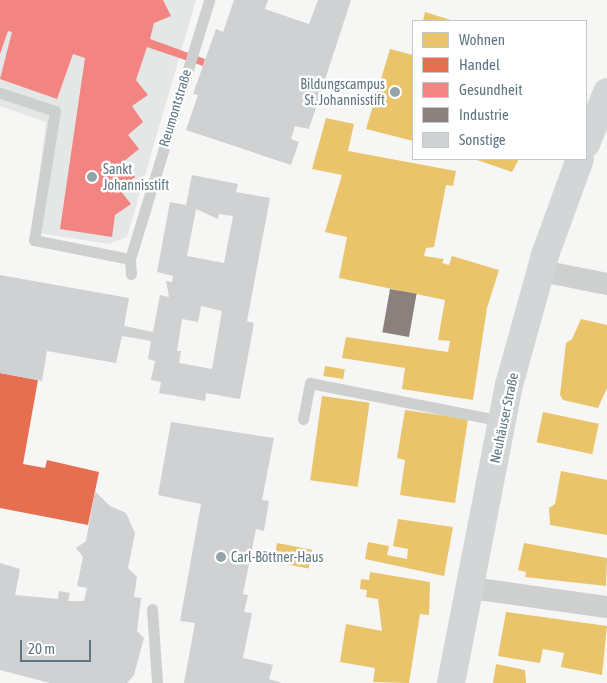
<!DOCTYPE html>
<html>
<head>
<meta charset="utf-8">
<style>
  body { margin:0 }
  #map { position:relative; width:607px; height:683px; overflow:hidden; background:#f6f6f5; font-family:"Asap Condensed",sans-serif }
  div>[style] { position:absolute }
  .built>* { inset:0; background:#e4e7e6 }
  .homes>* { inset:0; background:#e9c46a; transform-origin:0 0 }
  .shops>* { inset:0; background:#e76f51 }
  .health>* { inset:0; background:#f28482 }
  .industry>* { inset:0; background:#8a817c; transform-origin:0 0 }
  .building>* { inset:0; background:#cfd1d2 }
  .lane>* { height:11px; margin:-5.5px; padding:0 5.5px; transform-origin:5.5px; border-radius:5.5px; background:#ced0d0 }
  .street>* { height:22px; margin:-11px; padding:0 11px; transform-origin:11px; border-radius:11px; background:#ced0d0 }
  .secondary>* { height:28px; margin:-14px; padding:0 14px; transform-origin:14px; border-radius:14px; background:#d2d6d7 }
  .dots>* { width:14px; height:14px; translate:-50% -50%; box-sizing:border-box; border:2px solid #fff; border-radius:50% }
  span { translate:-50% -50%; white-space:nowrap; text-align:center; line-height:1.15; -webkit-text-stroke:5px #fff; paint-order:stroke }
  .poi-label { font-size:14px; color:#5f7782 }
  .right { translate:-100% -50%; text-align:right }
  .left { translate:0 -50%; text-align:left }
  .street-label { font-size:14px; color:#5f7782 }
  .legend { position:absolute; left:412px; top:20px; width:175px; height:140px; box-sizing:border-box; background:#fff; border:1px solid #bfc9cd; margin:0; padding:6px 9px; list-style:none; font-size:15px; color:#5f7782 }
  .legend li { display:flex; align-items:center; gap:10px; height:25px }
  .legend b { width:25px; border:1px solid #bfc9cd }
  .scale { position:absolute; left:20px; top:640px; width:71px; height:22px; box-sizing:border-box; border:2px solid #5f7782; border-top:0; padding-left:6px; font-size:15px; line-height:18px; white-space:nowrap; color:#5f7782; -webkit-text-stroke:4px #fff; paint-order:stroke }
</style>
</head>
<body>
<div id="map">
  <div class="built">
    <div style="clip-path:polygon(0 0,196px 0,127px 237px,109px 244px,32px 232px,46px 122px,0 106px)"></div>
  </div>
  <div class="homes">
    <div style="clip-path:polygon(425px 12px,454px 21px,423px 21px)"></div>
    <div style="clip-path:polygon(390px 49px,413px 55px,413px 141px,366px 129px)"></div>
    <div style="clip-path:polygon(326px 118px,354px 124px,348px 151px,456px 171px,453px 186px,446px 185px,434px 247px,426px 248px,424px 256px,444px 259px,442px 263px,449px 265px,452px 256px,499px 270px,487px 308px,473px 400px,402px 389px,405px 368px,342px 358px,346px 337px,448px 352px,450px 341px,438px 340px,445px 300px,339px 278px,347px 237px,325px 232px,342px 175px,312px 169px)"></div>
    <div style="clip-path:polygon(474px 159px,519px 159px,512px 172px)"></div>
    <div style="clip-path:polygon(581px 319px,607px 325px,607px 388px,598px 408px,563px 400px,560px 395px,566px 343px,572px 339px)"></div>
    <div style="left:325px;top:366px;width:20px;height:10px;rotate:9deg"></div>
    <div style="left:322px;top:396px;width:48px;height:85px;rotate:8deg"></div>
    <div style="clip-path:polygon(405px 410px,468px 419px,455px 503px,400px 495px,405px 460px,397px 458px)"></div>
    <div style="left:543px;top:412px;width:57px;height:31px;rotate:12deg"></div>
    <div style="clip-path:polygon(561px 471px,607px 480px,607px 535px,550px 525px,549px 508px,555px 504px)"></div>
    <div style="clip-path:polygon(398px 519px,453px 527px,444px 576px,365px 559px,368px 542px,389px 546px,387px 555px,407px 559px,408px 549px,393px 546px)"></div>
    <div style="left:277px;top:543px;width:36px;height:19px;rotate:11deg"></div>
    <div style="clip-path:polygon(524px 543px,607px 558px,606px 586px,525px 577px,526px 572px,518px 570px)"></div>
    <div style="clip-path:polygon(370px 572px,430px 582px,429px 615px,420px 614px,409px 683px,373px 682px,375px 668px,340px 662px,346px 624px,382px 631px,378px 599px,366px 597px,367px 590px,360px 589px,361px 579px,369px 580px)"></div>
    <div style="clip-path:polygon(506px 612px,607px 626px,602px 675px,561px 667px,564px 653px,543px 649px,540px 663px,498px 656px)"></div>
    <div style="clip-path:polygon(496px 664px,525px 670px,526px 683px,493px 683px)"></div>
  </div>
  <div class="shops">
    <div style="clip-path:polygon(0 373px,38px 380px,23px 464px,45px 468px,47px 460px,99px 472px,88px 525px,0 508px)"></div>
  </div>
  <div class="health">
    <div style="clip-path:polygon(0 0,163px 0,171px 16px,154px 23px,150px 39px,205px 59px,203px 66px,147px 47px,136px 80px,148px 95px,132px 106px,143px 122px,128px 135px,139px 149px,123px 162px,135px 177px,119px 189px,131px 204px,115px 215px,112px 237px,60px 229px,85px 58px,73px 54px,57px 99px,0 79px,12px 32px,8px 31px,0 54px)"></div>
  </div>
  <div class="industry">
    <div style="left:390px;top:289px;width:27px;height:44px;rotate:10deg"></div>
  </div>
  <div class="building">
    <div style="clip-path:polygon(234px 0,268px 0,265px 9px,309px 24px,318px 0,351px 0,309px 129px,295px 126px,291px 139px,299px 142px,291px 165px,186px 130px,198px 95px,193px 94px,216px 29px,223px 32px)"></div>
    <div style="clip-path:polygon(evenodd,192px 175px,238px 184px,236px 192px,270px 198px,247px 321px,254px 323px,240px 399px,206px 393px,205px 401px,159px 393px,161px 382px,151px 380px,155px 361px,148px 359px,151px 341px,122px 336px,116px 363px,47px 351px,42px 381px,0 373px,0 275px,129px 298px,124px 326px,153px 332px,160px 295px,169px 297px,166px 281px,172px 282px,173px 276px,157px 272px,170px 202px,186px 205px,192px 175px,196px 209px,218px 219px,219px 214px,233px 216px,224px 263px,187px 256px,196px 209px,192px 175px,201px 306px,222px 311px,212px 369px,179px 363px,181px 351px,177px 351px,182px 319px,198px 322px,201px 306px)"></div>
    <div style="clip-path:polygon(171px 422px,274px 438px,262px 500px,269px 501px,264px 531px,256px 529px,243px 594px,248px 595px,244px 612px,252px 613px,243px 658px,273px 665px,269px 679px,282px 683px,184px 683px,195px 623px,180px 621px,201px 504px,158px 495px)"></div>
    <div style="clip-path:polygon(95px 491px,110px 506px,126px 513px,135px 533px,128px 568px,137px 577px,134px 597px,141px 598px,137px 631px,144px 638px,134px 675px,127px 683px,50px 683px,0 670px,0 563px,20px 569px,15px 595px,58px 599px,59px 591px,70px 593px,68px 601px,84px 601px,87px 588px,77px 586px,83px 557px,76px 548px,86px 541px)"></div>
  </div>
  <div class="lane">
    <div style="left:0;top:93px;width:58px;rotate:18.1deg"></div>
    <div style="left:55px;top:111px;width:131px;rotate:99.2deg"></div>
    <div style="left:34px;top:240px;width:98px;rotate:11.2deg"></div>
    <div style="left:131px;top:274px;width:15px;rotate:-94deg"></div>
    <div style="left:130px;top:259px;width:271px;rotate:-73deg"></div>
    <div style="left:303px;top:419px;width:37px;rotate:-79deg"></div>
    <div style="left:310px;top:383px;width:196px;rotate:11.2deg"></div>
    <div style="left:152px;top:609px;width:74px;rotate:86.1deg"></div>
  </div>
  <div class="street">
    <div style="left:542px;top:271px;width:66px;rotate:11.3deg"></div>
    <div style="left:471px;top:588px;width:137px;rotate:8deg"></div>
  </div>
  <div class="secondary">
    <div style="left:586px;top:144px;width:56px;rotate:-68deg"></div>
    <div style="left:451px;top:683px;width:304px;rotate:-79deg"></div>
    <div style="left:509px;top:385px;width:135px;rotate:-74.5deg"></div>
    <div style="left:545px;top:255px;width:102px;rotate:-70deg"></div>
  </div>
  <div class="dots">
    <div style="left:395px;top:92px;background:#94a3aa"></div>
    <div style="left:92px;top:177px;background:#94a3aa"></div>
    <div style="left:221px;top:557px;background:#94a3aa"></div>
  </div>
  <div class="poi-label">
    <span class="right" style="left:385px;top:92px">Bildungscampus<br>St. Johannisstift</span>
    <span class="left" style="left:103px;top:177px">Sankt<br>Johannisstift</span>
    <span class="left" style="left:231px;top:557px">Carl-Böttner-Haus</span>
  </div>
  <div class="street-label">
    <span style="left:175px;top:108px;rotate:-73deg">Reumontstraße</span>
    <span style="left:504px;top:418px;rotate:-78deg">Neuhäuser Straße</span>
  </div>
  <ul class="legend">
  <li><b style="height:14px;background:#e9c46a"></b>Wohnen</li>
  <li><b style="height:14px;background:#e76f51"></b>Handel</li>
  <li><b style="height:14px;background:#f28482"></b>Gesundheit</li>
  <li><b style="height:14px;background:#8a817c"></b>Industrie</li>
  <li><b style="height:14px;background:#cfd1d2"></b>Sonstige</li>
  </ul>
  <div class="scale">20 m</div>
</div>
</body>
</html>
